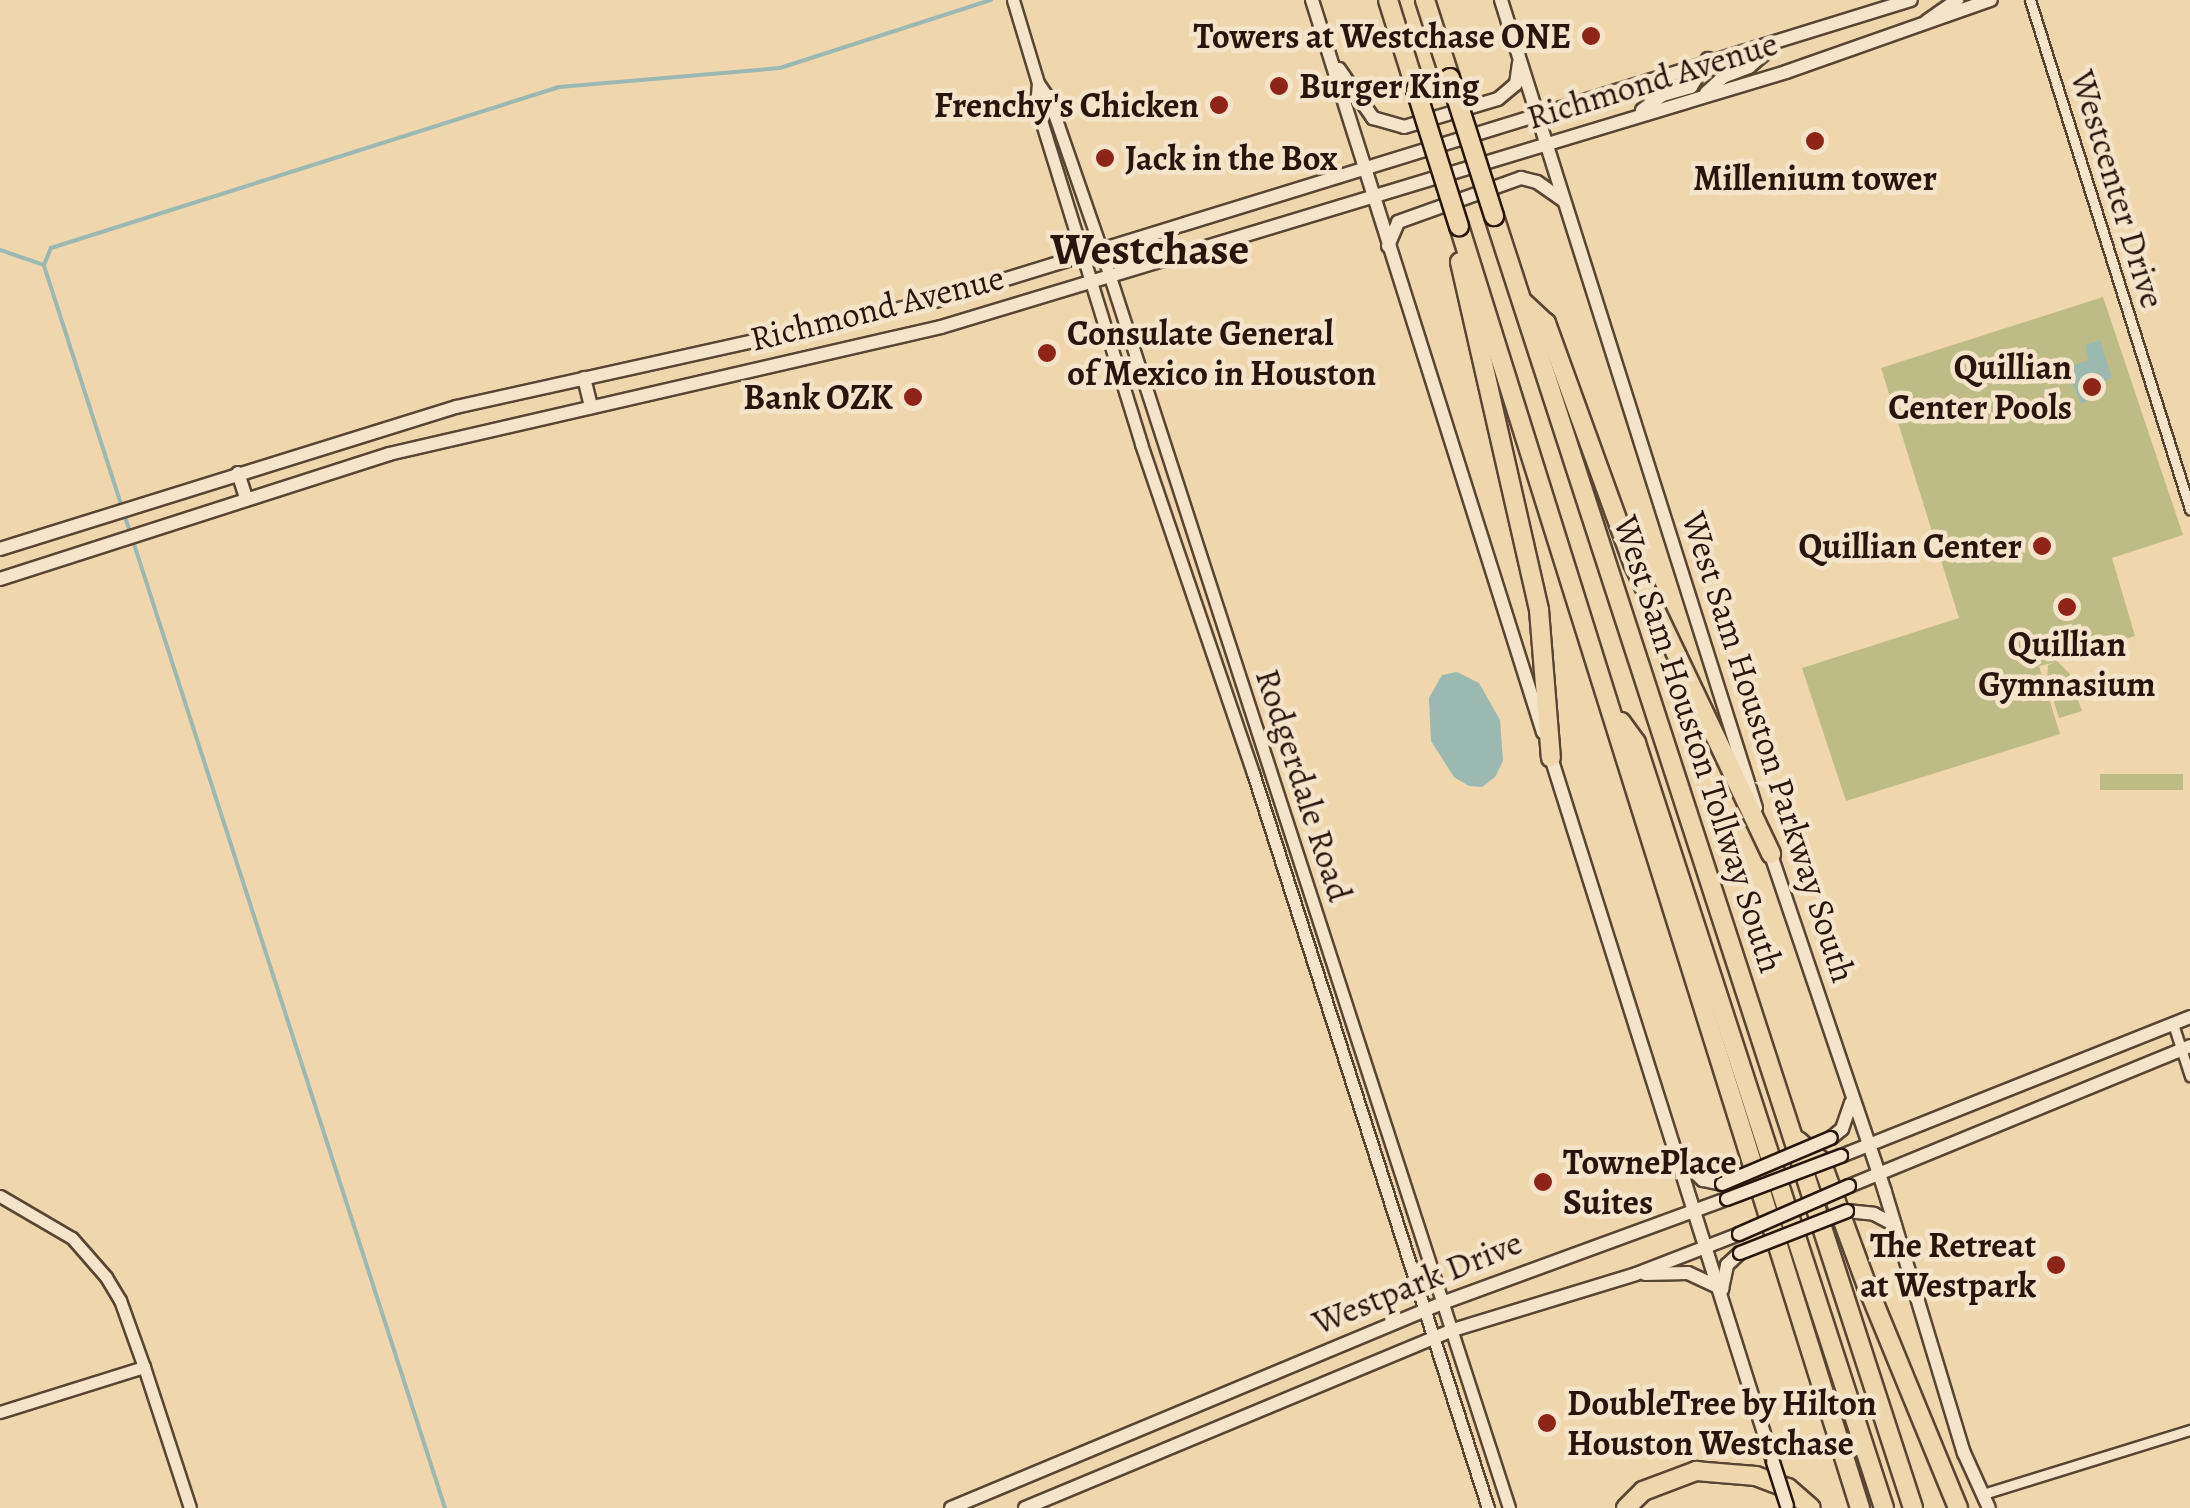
<!DOCTYPE html>
<html>
<head>
<meta charset="utf-8">
<style>
  body { margin:0 }
  #map { position:relative; width:2190px; height:1508px; overflow:hidden; background:#efd6ac; font-family:Alegreya,serif }
  div>[style] { position:absolute }
  .green>* { inset:0; background:#bebc86; transform-origin:0 0 }
  .water>* { inset:0; background:#9bb8b1 }
  .stream>* { height:4px; margin:-2px; padding:0 2px; transform-origin:2px; border-radius:2px; background:#9bb8b1 }
  .roads { filter:drop-shadow(2px 0 #5a4533) drop-shadow(-2px 0 #5a4533) drop-shadow(0 2px #5a4533) drop-shadow(0 -2px #5a4533) }
  .minor>* { height:9px; margin:-4.5px; padding:0 4.5px; transform-origin:4.5px; border-radius:4.5px; background:#f5e4c9 }
  .tertiary>* { height:11px; margin:-5.5px; padding:0 5.5px; transform-origin:5.5px; border-radius:5.5px; background:#f5e4c9 }
  .secondary>* { height:12px; margin:-6px; padding:0 6px; transform-origin:6px; border-radius:6px; background:#f5e4c9 }
  .motorway>* { height:18px; margin:-9px; padding:0 9px; transform-origin:9px; border-radius:9px; background:#efd6ac }
  .bridges { filter:drop-shadow(2px 0 #29150b) drop-shadow(-2px 0 #29150b) drop-shadow(0 2px #29150b) drop-shadow(0 -2px #29150b) }
  .secondary-bridge>* { height:12px; margin:-6px; padding:0 6px; transform-origin:6px; border-radius:6px; background:#f5e4c9 }
  .motorway-bridge>* { height:18px; margin:-9px; padding:0 9px; transform-origin:9px; border-radius:9px; background:#efd6ac }
  .dots>* { width:28px; height:28px; translate:-50% -50%; box-sizing:border-box; border:5px solid #f5e4c9; border-radius:50% }
  span { translate:-50% -50%; white-space:nowrap; text-align:center; line-height:1.15; -webkit-text-stroke:9px #f5e4c9; paint-order:stroke }
  .poi-label { font-size:35px; color:#29150b; font-weight:700 }
  .right { translate:-100% -50%; text-align:right }
  .left { translate:0 -50%; text-align:left }
  .street-label { font-size:35px; color:#29150b }
  .district-label { font-size:45px; color:#29150b; font-weight:700 }
</style>
</head>
<body>
<div id="map">
  <div class="green">
    <div style="clip-path:polygon(2103px 297px,2183px 535px,2112px 558px,2135px 636px,2057px 661px,2069px 673px,2082px 711px,2059px 718px,2047px 680px,2048px 665px,2056px 662px,2039px 666px,2060px 734px,1846px 801px,1802px 668px,1959px 618px,1881px 368px)"></div>
    <div style="left:2183px;top:774px;width:16px;height:83px;rotate:90deg"></div>
  </div>
  <div class="water">
    <div style="clip-path:polygon(2100px 340px,2112px 378px,2089px 386px,2091px 399px,2081px 404px,2066px 368px,2089px 360px,2085px 345px)"></div>
    <div style="clip-path:polygon(1457px 672px,1479px 683px,1500px 720px,1503px 761px,1495px 777px,1482px 787px,1469px 786px,1454px 777px,1431px 741px,1429px 698px,1442px 675px)"></div>
  </div>
  <div class="stream">
    <div style="left:0;top:250px;width:46px;rotate:18.8deg"></div>
    <div style="left:130px;top:532px;width:281px;rotate:-107.9deg"></div>
    <div style="left:44px;top:265px;width:18px;rotate:-68deg"></div>
    <div style="left:51px;top:248px;width:533px;rotate:-17.58deg"></div>
    <div style="left:559px;top:87px;width:222px;rotate:-4.9deg"></div>
    <div style="left:780px;top:68px;width:222px;rotate:-17.9deg"></div>
    <div style="left:133px;top:541px;width:1016px;rotate:72.12deg"></div>
  </div>
  <div class="roads">
    <div class="minor">
      <div style="left:2030px;top:0;width:534px;rotate:72.55deg"></div>
      <div style="left:2173px;top:1024px;width:55px;rotate:71.9deg"></div>
      <div style="left:1983px;top:1494px;width:217px;rotate:-17.2deg"></div>
    </div>
    <div class="tertiary">
      <div style="left:1013px;top:0;width:87px;rotate:73.2deg"></div>
      <div style="left:1038px;top:83px;width:19px;rotate:55deg"></div>
      <div style="left:1049px;top:99px;width:159px;rotate:70.9deg"></div>
      <div style="left:1101px;top:249px;width:1323px;rotate:72.04deg"></div>
      <div style="left:1038px;top:83px;width:21px;rotate:95deg"></div>
      <div style="left:1036px;top:104px;width:356px;rotate:72.8deg"></div>
      <div style="left:1141px;top:444px;width:348px;rotate:71.2deg"></div>
      <div style="left:1253px;top:773px;width:772px;rotate:72.27deg"></div>
      <div style="left:0;top:1196px;width:83px;rotate:30.3deg"></div>
      <div style="left:72px;top:1238px;width:52px;rotate:48.9deg"></div>
      <div style="left:106px;top:1277px;width:27px;rotate:59deg"></div>
      <div style="left:120px;top:1300px;width:71px;rotate:70.3deg"></div>
      <div style="left:144px;top:1367px;width:148px;rotate:71.9deg"></div>
      <div style="left:0;top:1412px;width:151px;rotate:-17.4deg"></div>
    </div>
    <div class="secondary">
      <div style="left:1312px;top:0;width:768px;rotate:72.49deg"></div>
      <div style="left:1501px;top:0;width:847px;rotate:72.48deg"></div>
      <div style="left:1927px;top:21px;width:37px;rotate:-35deg"></div>
      <div style="left:1339px;top:69px;width:60px;rotate:55.2deg"></div>
      <div style="left:1373px;top:118px;width:32px;rotate:16deg"></div>
      <div style="left:1404px;top:127px;width:98px;rotate:-16.6deg"></div>
      <div style="left:1498px;top:99px;width:23px;rotate:-40deg"></div>
      <div style="left:1516px;top:84px;width:21px;rotate:-82deg"></div>
      <div style="left:1706px;top:93px;width:23px;rotate:-43deg"></div>
      <div style="left:1723px;top:77px;width:28px;rotate:-21deg"></div>
      <div style="left:1749px;top:67px;width:33px;rotate:-41deg"></div>
      <div style="left:1642px;top:110px;width:26px;rotate:-36deg"></div>
      <div style="left:1663px;top:95px;width:29px;rotate:-16deg"></div>
      <div style="left:1691px;top:87px;width:33px;rotate:-59deg"></div>
      <div style="left:1388px;top:246px;width:26px;rotate:-67deg"></div>
      <div style="left:1398px;top:222px;width:131px;rotate:-19.7deg"></div>
      <div style="left:1521px;top:178px;width:16px;rotate:14deg"></div>
      <div style="left:1537px;top:182px;width:32px;rotate:35deg"></div>
      <div style="left:584px;top:378px;width:30px;rotate:76deg"></div>
      <div style="left:238px;top:473px;width:28px;rotate:72deg"></div>
      <div style="left:0;top:549px;width:478px;rotate:-17.3deg"></div>
      <div style="left:456px;top:407px;width:491px;rotate:-12.5deg"></div>
      <div style="left:935px;top:301px;width:1021px;rotate:-17.14deg"></div>
      <div style="left:0;top:579px;width:409px;rotate:-17.8deg"></div>
      <div style="left:389px;top:454px;width:566px;rotate:-12.96deg"></div>
      <div style="left:941px;top:327px;width:883px;rotate:-16.79deg"></div>
      <div style="left:1786px;top:72px;width:217px;rotate:-19.4deg"></div>
      <div style="left:1549px;top:751px;width:745px;rotate:72.51deg"></div>
      <div style="left:1768px;top:846px;width:365px;rotate:71.3deg"></div>
      <div style="left:1885px;top:1192px;width:273px;rotate:73.2deg"></div>
      <div style="left:1964px;top:1453px;width:60px;rotate:65.6deg"></div>
      <div style="left:1831px;top:1138px;width:14px;rotate:-39deg"></div>
      <div style="left:1842px;top:1129px;width:28px;rotate:-71deg"></div>
      <div style="left:1841px;top:1156px;width:376px;rotate:-21.7deg"></div>
      <div style="left:1682px;top:1160px;width:29px;rotate:44deg"></div>
      <div style="left:1703px;top:1180px;width:19px;rotate:12deg"></div>
      <div style="left:1849px;top:1186px;width:369px;rotate:-22.3deg"></div>
      <div style="left:1847px;top:1211px;width:27px;rotate:6deg"></div>
      <div style="left:1874px;top:1214px;width:24px;rotate:28deg"></div>
      <div style="left:1645px;top:1274px;width:43px;rotate:-1.3deg"></div>
      <div style="left:1688px;top:1273px;width:38px;rotate:25deg"></div>
      <div style="left:1722px;top:1289px;width:25px;rotate:-78deg"></div>
      <div style="left:1727px;top:1265px;width:18px;rotate:-43deg"></div>
      <div style="left:951px;top:1508px;width:535px;rotate:-22.64deg"></div>
      <div style="left:1445px;top:1302px;width:300px;rotate:-20.1deg"></div>
      <div style="left:1025px;top:1508px;width:464px;rotate:-22.6deg"></div>
      <div style="left:1453px;top:1330px;width:191px;rotate:-17deg"></div>
      <div style="left:1636px;top:1274px;width:110px;rotate:-21.2deg"></div>
    </div>
    <div class="motorway">
      <div style="left:1388px;top:0;width:94px;rotate:72.7deg"></div>
      <div style="left:1425px;top:0;width:82px;rotate:72.2deg"></div>
      <div style="left:1494px;top:216px;width:1358px;rotate:72.03deg"></div>
      <div style="left:1459px;top:226px;width:1343px;rotate:72.63deg"></div>
      <div style="left:1460px;top:262px;width:357px;rotate:77.2deg"></div>
      <div style="left:1539px;top:610px;width:148px;rotate:85.4deg"></div>
      <div style="left:1522px;top:301px;width:33px;rotate:43deg"></div>
      <div style="left:1546px;top:323px;width:255px;rotate:70.1deg"></div>
      <div style="left:1633px;top:563px;width:322px;rotate:64.6deg"></div>
      <div style="left:1621px;top:722px;width:26px;rotate:54deg"></div>
      <div style="left:1636px;top:743px;width:804px;rotate:72.04deg"></div>
      <div style="left:1798px;top:1141px;width:30px;rotate:41deg"></div>
      <div style="left:1821px;top:1161px;width:133px;rotate:69.8deg"></div>
      <div style="left:1867px;top:1286px;width:240px;rotate:67.7deg"></div>
      <div style="left:1626px;top:1508px;width:24px;rotate:-45deg"></div>
      <div style="left:1643px;top:1491px;width:57px;rotate:-20.7deg"></div>
      <div style="left:1696px;top:1471px;width:60px;rotate:4.8deg"></div>
      <div style="left:1756px;top:1476px;width:34px;rotate:21deg"></div>
      <div style="left:1788px;top:1488px;width:30px;rotate:41deg"></div>
    </div>
  </div>
  <div class="bridges">
    <div class="secondary-bridge">
      <div style="left:1722px;top:1184px;width:118px;rotate:-22.9deg"></div>
      <div style="left:1727px;top:1199px;width:122px;rotate:-20.7deg"></div>
      <div style="left:1739px;top:1234px;width:120px;rotate:-23.6deg"></div>
      <div style="left:1740px;top:1253px;width:115px;rotate:-21.4deg"></div>
      <div style="left:1773px;top:1462px;width:46px;rotate:72.3deg"></div>
    </div>
    <div class="motorway-bridge">
      <div style="left:1450px;top:78px;width:145px;rotate:72.3deg"></div>
      <div style="left:1416px;top:90px;width:143px;rotate:72.5deg"></div>
    </div>
  </div>
  <div class="dots">
    <div style="left:1591px;top:36px;background:#8f2418"></div>
    <div style="left:1279px;top:86px;background:#8f2418"></div>
    <div style="left:1219px;top:105px;background:#8f2418"></div>
    <div style="left:1815px;top:141px;background:#8f2418"></div>
    <div style="left:1105px;top:158px;background:#8f2418"></div>
    <div style="left:1047px;top:353px;background:#8f2418"></div>
    <div style="left:2092px;top:387px;background:#8f2418"></div>
    <div style="left:913px;top:397px;background:#8f2418"></div>
    <div style="left:2042px;top:546px;background:#8f2418"></div>
    <div style="left:2067px;top:607px;background:#8f2418"></div>
    <div style="left:1543px;top:1182px;background:#8f2418"></div>
    <div style="left:2056px;top:1265px;background:#8f2418"></div>
    <div style="left:1547px;top:1423px;background:#8f2418"></div>
  </div>
  <div class="poi-label">
    <span class="right" style="left:1571px;top:36px">Towers at Westchase ONE</span>
    <span class="left" style="left:1299px;top:86px">Burger King</span>
    <span class="right" style="left:1199px;top:105px">Frenchy's Chicken</span>
    <span class="left" style="left:1125px;top:158px">Jack in the Box</span>
    <span style="left:1815px;top:178px">Millenium tower</span>
    <span class="left" style="left:1067px;top:353px">Consulate General<br>of Mexico in Houston</span>
    <span class="right" style="left:2072px;top:387px">Quillian<br>Center Pools</span>
    <span class="right" style="left:893px;top:397px">Bank OZK</span>
    <span class="right" style="left:2022px;top:546px">Quillian Center</span>
    <span style="left:2067px;top:664px">Quillian<br>Gymnasium</span>
    <span class="left" style="left:1563px;top:1182px">TownePlace<br>Suites</span>
    <span class="right" style="left:2036px;top:1265px">The Retreat<br>at Westpark</span>
    <span class="left" style="left:1567px;top:1423px">DoubleTree by Hilton<br>Houston Westchase</span>
  </div>
  <div class="street-label">
    <span style="left:1652px;top:80px;rotate:-17deg">Richmond Avenue</span>
    <span style="left:2118px;top:189px;rotate:73deg">Westcenter Drive</span>
    <span style="left:877px;top:308px;rotate:-14deg">Richmond Avenue</span>
    <span style="left:1699px;top:744px;rotate:72deg">West Sam Houston Tollway South</span>
    <span style="left:1769px;top:747px;rotate:72deg">West Sam Houston Parkway South</span>
    <span style="left:1304px;top:785px;rotate:72deg">Rodgerdale Road</span>
    <span style="left:1417px;top:1282px;rotate:-22deg">Westpark Drive</span>
  </div>
  <div class="district-label">
    <span style="left:1150px;top:250px">Westchase</span>
  </div>
</div>
</body>
</html>
